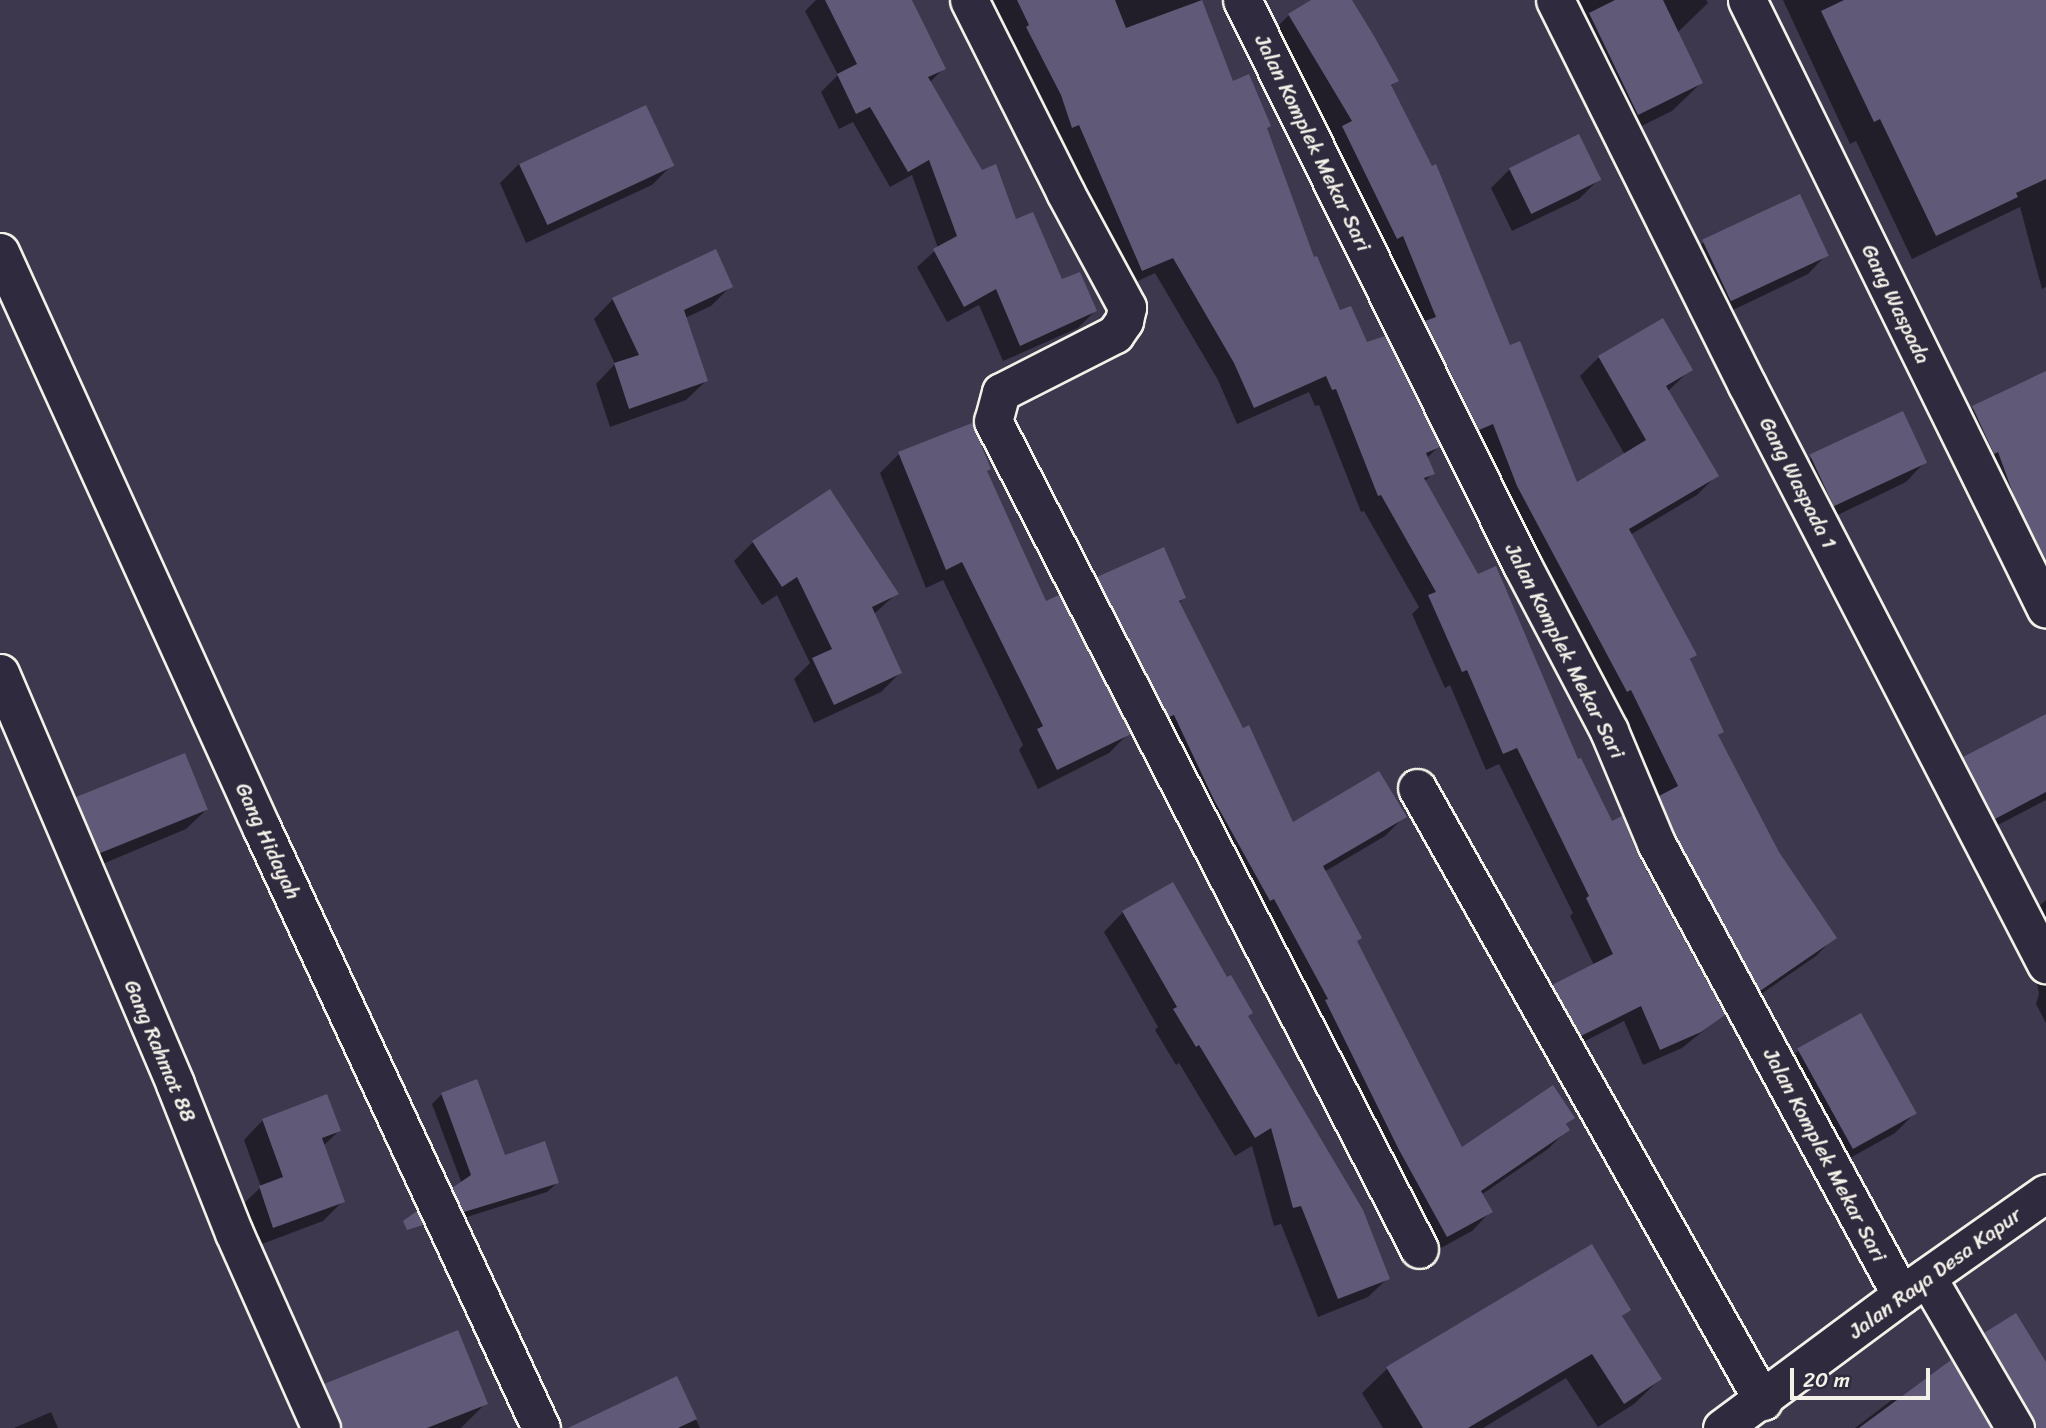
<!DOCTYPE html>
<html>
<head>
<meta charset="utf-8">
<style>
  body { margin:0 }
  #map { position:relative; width:2046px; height:1428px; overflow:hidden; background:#3e384e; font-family:Sriracha,sans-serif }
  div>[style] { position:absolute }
  .shadow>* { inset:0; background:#0007 }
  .building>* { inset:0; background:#605977; transform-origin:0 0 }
  .roads { filter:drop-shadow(2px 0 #f4f1e8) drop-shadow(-2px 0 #f4f1e8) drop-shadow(0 2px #f4f1e8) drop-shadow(0 -2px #f4f1e8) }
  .minor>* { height:37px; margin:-18.5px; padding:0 18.5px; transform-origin:18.5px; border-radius:18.5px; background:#2f2a3d }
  span { translate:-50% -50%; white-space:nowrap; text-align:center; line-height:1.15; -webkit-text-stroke:5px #2f2a3d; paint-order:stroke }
  .street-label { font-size:21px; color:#f4f1e8 }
  .scale { position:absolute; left:1790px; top:1368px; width:140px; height:32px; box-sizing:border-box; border:4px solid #f4f1e8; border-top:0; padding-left:9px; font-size:21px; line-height:24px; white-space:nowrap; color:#f4f1e8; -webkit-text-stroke:5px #2f2a3d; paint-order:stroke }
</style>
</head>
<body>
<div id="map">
  <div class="shadow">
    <div style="clip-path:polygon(816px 0,912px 0,944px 68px,929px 83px,981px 172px,1061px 282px,1095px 311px,1078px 328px,1003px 361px,979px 305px,947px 322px,917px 267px,938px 248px,912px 175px,890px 187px,853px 122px,839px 129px,821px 92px,838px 75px,805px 11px)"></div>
    <div style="clip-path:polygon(993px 0,1201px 0,1232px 83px,1266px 129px,1313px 259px,1339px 313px,1438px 447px,1427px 458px,1433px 473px,1424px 482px,1611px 823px,1636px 854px,1723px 1015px,1682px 1048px,1643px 1065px,1624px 1021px,1564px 1052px,1536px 1003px,1553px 986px,1594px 965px,1570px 916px,1573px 913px,1499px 764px,1486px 770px,1450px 685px,1445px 688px,1412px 614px,1419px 607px,1364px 511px,1361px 512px,1319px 405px,1315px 406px,1309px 392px,1237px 424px,1218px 380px,1155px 273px,1125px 287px,1062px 141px,1055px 143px)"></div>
    <div style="clip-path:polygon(1314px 0,1350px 0,1397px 81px,1390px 87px,1509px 347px,1576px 484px,1625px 455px,1580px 376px,1599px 357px,1690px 370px,1667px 392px,1716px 476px,1697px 495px,1630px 535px,1695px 655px,1689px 661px,1722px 731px,1717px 737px,1777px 853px,1835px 937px,1816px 956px,1741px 1008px,1324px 146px,1332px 138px,1270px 34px,1289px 15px)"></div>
    <div style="clip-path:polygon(1557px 0,1706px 0,1708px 3px,1677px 33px,1701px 83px,1672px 111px,1609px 142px)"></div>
    <div style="clip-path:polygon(1783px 0,2046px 0,2046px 287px,2042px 289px,2020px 207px,1912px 259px,1856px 141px,1850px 144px)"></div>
    <div style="clip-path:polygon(519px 164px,671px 166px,652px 185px,526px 243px,500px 183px)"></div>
    <div style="clip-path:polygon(1510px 169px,1599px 179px,1579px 199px,1512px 231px,1491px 188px)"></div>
    <div style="clip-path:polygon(1704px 242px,1827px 254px,1808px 274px,1712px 320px,1684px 262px)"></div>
    <div style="clip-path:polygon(731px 286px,711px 306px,685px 318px,706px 381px,686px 400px,610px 427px,596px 384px,615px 364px,594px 319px,613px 299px)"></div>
    <div style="clip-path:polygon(2046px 373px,2046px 507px,2024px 528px,1944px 437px,1973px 408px)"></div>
    <div style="clip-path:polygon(899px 454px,985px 472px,1045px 603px,1128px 734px,1109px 753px,1038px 789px,1019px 750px,1023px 745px,943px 580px,926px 588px,880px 473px)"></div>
    <div style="clip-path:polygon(1811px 458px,1925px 462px,1906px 482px,1815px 526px,1791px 477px)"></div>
    <div style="clip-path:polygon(753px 542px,897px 593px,873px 615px,900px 673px,881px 692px,814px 723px,794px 679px,810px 663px,777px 595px,762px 605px,734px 561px)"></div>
    <div style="clip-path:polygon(1098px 579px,1184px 598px,1178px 604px,1293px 825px,1405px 816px,1385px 836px,1324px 872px,1355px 942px,1461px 1150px,1573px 1118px,1565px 1126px,1567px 1130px,1548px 1149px,1481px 1195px,1491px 1211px,1472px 1231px,1428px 1255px,1079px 598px)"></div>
    <div style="clip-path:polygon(2046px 716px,2046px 800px,1975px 837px,1944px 778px,1964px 758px)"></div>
    <div style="clip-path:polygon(77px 800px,206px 810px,186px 829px,81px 873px,58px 819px)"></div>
    <div style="clip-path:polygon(2046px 900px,2046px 1023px,2036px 1004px,2039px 994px,2037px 983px,2010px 932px)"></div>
    <div style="clip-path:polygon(1123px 912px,1246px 1017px,1388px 1278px,1368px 1297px,1318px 1317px,1281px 1224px,1274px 1226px,1252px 1146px,1235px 1156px,1179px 1063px,1176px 1065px,1155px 1030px,1158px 1027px,1104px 932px)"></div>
    <div style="clip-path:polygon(1798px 1051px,1914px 1114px,1895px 1133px,1832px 1168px,1779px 1070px)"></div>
    <div style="clip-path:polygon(442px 1094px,504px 1157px,557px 1183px,547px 1192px,454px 1221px,444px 1199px,462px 1184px,432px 1104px)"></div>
    <div style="clip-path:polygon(263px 1120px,339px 1131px,323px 1146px,343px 1201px,323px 1221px,254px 1247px,240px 1207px,261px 1187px,244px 1140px)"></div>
    <div style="clip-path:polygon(1629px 1309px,1621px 1318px,1660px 1379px,1634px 1404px,1598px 1427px,1566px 1378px,1483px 1428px,1383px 1428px,1362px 1393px,1388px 1368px)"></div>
    <div style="clip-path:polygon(1985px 1334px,2046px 1365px,2046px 1428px,1998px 1428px,1958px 1361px)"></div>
    <div style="clip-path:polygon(676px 1379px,700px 1428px,586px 1428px)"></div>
    <div style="clip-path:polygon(325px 1385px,486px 1403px,461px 1428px,303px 1428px,297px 1414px)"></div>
    <div style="clip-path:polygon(1897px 1396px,1900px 1400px,1989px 1428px,1855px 1428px)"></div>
    <div style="clip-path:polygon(51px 1412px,58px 1428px,14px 1428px)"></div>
  </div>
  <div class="building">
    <div style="clip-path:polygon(825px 0,912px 0,946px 69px,928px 77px,982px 170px,996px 164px,1016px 219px,1033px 212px,1062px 279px,1080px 272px,1097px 311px,1020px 346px,996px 289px,964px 307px,933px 249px,957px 236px,929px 160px,908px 172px,870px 107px,856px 114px,837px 74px,857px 64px)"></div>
    <div style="clip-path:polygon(1017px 0,1115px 0,1126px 28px,1202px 0,1233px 81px,1249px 74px,1271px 126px,1267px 128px,1314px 257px,1317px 256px,1340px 310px,1351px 306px,1367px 342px,1385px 336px,1440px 447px,1426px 453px,1435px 474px,1424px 478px,1478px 574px,1496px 566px,1578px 759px,1581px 758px,1612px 821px,1622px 816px,1637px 853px,1725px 1015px,1701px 1032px,1660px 1050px,1641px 1006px,1581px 1036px,1552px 985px,1613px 954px,1586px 898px,1589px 896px,1517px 748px,1503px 754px,1467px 670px,1462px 672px,1428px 595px,1436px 592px,1381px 495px,1378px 496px,1336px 389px,1332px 390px,1326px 376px,1254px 408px,1234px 363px,1173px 258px,1142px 271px,1079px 125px,1072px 128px,1061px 95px,1026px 27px,1029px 25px)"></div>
    <div style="clip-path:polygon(1311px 0,1352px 0,1374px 36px,1399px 81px,1391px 85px,1432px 166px,1436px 164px,1510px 345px,1520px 341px,1577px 482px,1646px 440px,1598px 356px,1663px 318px,1693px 370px,1666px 386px,1719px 476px,1629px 529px,1697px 655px,1690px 659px,1724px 732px,1718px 735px,1779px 852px,1837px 938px,1760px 991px,1675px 834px,1659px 796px,1678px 786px,1631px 690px,1627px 692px,1517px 486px,1493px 424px,1479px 430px,1425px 321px,1436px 317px,1403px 236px,1397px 239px,1342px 126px,1352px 121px,1288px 14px)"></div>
    <div style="clip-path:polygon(1615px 0,1663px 0,1703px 83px,1638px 115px,1589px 13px)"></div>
    <div style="clip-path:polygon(1844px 0,2046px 0,2046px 179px,2016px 193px,2018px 197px,1936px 236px,1880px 119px,1874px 122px,1821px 11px)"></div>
    <div style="left:646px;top:105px;width:67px;height:140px;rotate:65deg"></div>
    <div style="left:1579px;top:134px;width:51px;height:78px;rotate:64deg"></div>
    <div style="left:1800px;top:194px;width:68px;height:108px;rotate:65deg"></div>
    <div style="clip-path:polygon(716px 249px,733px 287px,684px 310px,708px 381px,629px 409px,614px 363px,639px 355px,612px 298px)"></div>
    <div style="clip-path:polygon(2046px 371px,2046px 561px,2015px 499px,1998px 452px,1994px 454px,1972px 406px)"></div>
    <div style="left:1903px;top:411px;width:57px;height:103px;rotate:65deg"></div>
    <div style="clip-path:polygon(972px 423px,991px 469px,987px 471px,1046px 601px,1059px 595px,1131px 734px,1057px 770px,1037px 729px,1043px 726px,962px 562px,946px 570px,898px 452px)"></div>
    <div style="clip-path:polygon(830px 489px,899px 594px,872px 607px,902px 673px,834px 705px,812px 658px,832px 649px,797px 577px,782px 587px,752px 541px)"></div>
    <div style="clip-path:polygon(1164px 547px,1186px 598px,1179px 601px,1243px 728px,1249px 725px,1293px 822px,1379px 771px,1407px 817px,1323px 866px,1362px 938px,1357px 941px,1462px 1147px,1553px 1085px,1575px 1118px,1566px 1124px,1570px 1130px,1481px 1191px,1493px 1212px,1447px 1237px,1398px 1148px,1325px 1000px,1328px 999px,1274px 899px,1270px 901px,1214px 800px,1174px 715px,1169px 717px,1097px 577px)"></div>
    <div style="clip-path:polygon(2046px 714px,2046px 792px,1995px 819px,1963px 757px)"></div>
    <div style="left:185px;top:753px;width:61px;height:118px;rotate:68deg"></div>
    <div style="clip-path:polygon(1173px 882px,1227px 977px,1231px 975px,1253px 1013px,1248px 1016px,1363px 1210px,1390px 1279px,1338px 1299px,1301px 1206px,1293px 1208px,1271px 1128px,1255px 1138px,1199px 1045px,1196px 1047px,1173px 1009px,1177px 1007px,1122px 911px)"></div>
    <div style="left:1861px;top:1013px;width:115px;height:73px;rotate:61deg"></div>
    <div style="clip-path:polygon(477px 1079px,505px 1155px,545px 1141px,559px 1183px,464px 1212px,452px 1188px,471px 1175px,441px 1093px)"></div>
    <div style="clip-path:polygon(327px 1094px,341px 1131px,322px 1138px,345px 1202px,273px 1228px,259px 1186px,283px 1177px,262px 1119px)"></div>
    <div style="clip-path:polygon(417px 1211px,423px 1225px,407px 1230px,403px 1221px)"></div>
    <div style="clip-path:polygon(1592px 1244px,1631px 1310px,1622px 1316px,1662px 1379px,1624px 1404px,1592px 1354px,1468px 1428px,1423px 1428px,1386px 1367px)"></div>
    <div style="clip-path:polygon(2016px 1313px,2046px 1362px,2046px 1428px,2036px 1428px,2033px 1417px,1984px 1333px)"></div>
    <div style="clip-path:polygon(458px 1330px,488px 1404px,427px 1428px,342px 1428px,324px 1384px)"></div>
    <div style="clip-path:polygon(1951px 1360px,1991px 1428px,1859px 1428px)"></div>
    <div style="clip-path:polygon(677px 1376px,697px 1419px,678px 1428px,568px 1428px)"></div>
  </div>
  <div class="roads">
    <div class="minor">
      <div style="left:969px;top:0;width:215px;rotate:63.4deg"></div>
      <div style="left:1065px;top:192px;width:131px;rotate:61.7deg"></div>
      <div style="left:1127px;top:307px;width:14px;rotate:102deg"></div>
      <div style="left:1124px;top:321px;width:16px;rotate:125deg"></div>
      <div style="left:1115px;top:334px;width:128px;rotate:153deg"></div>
      <div style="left:1001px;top:392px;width:30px;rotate:105deg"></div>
      <div style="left:993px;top:421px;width:931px;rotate:62.77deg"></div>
      <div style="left:1242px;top:0;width:631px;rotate:63.64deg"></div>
      <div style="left:1522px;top:565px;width:187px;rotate:62.3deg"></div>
      <div style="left:1609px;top:731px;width:121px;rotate:67.2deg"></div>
      <div style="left:1656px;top:843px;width:514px;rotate:61.54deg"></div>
      <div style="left:1555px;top:0;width:430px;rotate:63.5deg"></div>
      <div style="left:1747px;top:385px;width:652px;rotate:62.69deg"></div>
      <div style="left:1747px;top:0;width:678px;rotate:63.85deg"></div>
      <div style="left:0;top:252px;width:634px;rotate:65.58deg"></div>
      <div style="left:262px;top:829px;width:661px;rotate:65.03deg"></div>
      <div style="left:0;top:673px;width:447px;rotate:66.9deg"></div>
      <div style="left:175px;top:1084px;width:160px;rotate:68.4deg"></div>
      <div style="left:234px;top:1233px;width:214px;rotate:66deg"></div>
      <div style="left:1417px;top:788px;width:704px;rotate:60.56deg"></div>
      <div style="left:1927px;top:1277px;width:175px;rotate:59.8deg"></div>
      <div style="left:1722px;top:1428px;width:223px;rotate:-36.6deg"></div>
      <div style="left:1901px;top:1295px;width:177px;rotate:-35.1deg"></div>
    </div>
  </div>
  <div class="street-label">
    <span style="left:1313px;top:143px;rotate:64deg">Jalan Komplek Mekar Sari</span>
    <span style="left:1896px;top:304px;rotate:64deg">Gang Waspada</span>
    <span style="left:1798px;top:483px;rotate:63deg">Gang Waspada 1</span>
    <span style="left:1565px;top:651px;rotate:63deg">Jalan Komplek Mekar Sari</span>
    <span style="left:268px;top:841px;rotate:65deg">Gang Hidayah</span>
    <span style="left:160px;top:1051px;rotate:67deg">Gang Rahmat 88</span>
    <span style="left:1825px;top:1155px;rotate:62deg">Jalan Komplek Mekar Sari</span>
    <span style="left:1935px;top:1273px;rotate:-36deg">Jalan Raya Desa Kapur</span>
  </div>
  <div class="scale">20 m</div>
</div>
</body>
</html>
